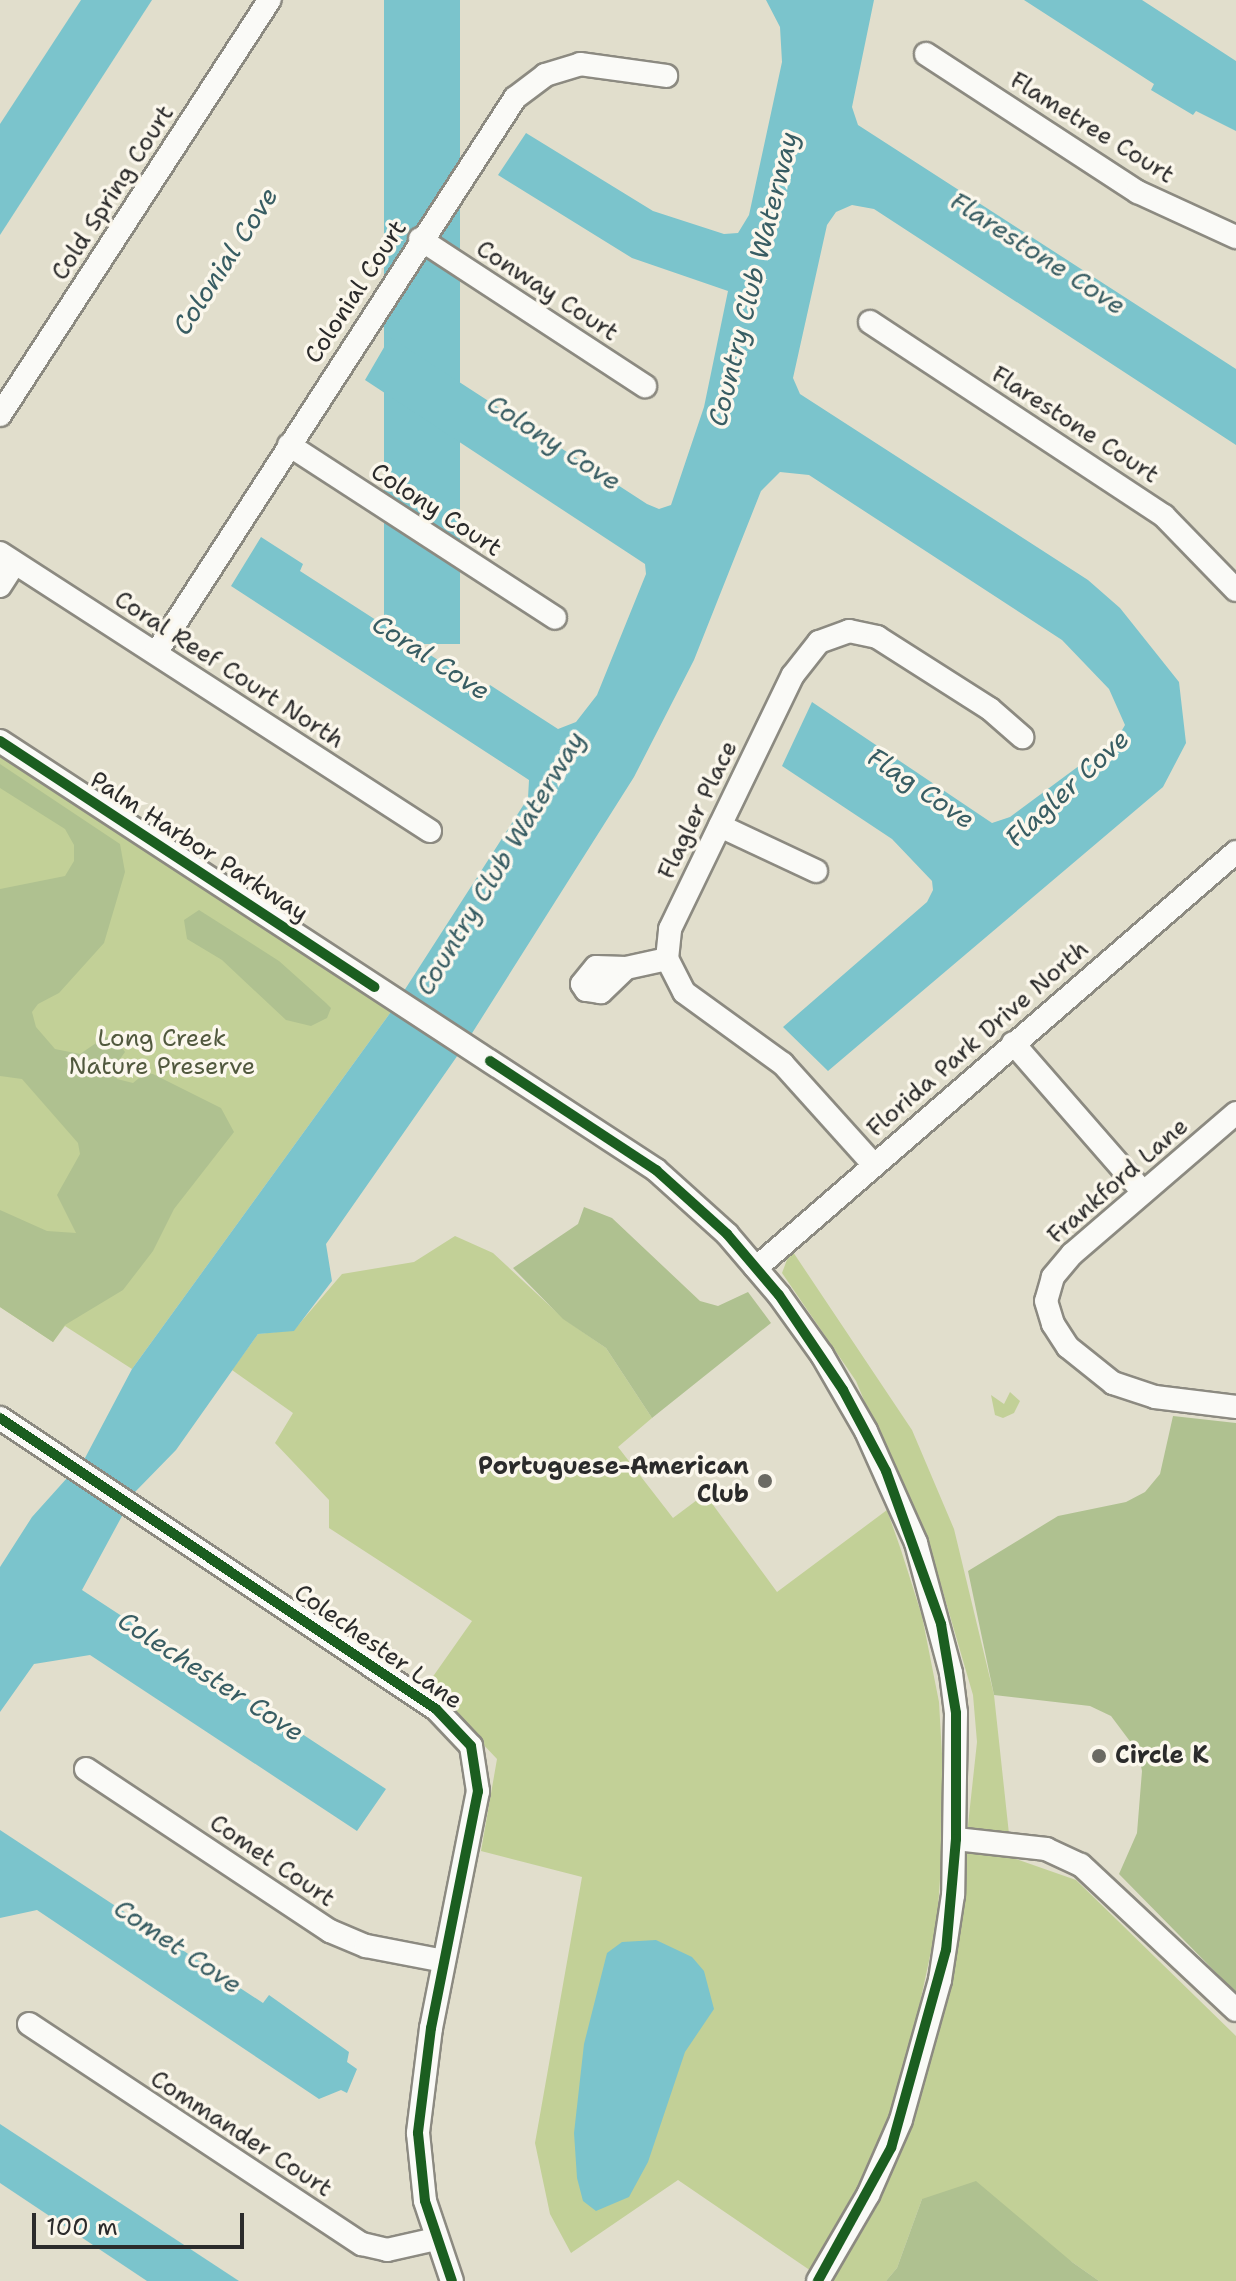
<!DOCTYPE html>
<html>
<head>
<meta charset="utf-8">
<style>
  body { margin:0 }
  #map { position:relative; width:1236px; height:2281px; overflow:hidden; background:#e1decc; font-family:"Shantell Sans",sans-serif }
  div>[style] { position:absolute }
  .green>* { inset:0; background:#c2d097 }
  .forest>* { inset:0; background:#afc190 }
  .water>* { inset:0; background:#7bc4cc; transform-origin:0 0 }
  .roads { filter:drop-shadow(2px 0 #8c8a81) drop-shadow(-2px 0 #8c8a81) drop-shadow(0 2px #8c8a81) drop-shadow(0 -2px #8c8a81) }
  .minor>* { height:22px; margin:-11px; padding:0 11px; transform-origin:11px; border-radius:11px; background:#fafaf7 }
  .cycleway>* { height:10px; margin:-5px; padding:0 5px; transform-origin:5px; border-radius:5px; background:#1b5e20 }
  .dots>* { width:22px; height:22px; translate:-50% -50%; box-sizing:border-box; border:4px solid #fbf7ec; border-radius:50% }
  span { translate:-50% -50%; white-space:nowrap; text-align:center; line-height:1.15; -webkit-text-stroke:7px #fbf7ec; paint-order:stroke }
  .street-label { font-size:24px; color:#2b2b2b }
  .park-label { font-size:24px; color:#51593e }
  .poi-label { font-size:24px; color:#2b2b2b; font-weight:700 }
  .right { translate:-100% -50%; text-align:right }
  .left { translate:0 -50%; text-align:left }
  .water-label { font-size:26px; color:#385d63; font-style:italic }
  .scale { position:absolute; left:32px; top:2213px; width:212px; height:36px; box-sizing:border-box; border:4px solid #2b2b2b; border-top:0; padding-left:10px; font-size:24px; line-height:28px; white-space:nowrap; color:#2b2b2b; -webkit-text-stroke:6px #fbf7ec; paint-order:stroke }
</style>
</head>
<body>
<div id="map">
  <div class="green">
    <div style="clip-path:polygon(0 754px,393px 1009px,132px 1369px,65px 1326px,53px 1342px,0 1307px)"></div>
    <div style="clip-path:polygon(455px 1236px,493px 1253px,564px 1319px,606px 1348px,652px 1418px,618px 1447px,673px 1518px,705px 1494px,777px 1592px,887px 1510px,901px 1550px,922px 1616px,939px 1702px,945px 1806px,937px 1923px,906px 2069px,887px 2128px,814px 2273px,678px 2180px,571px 2253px,550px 2214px,535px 2143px,582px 1877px,481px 1851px,497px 1759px,427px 1685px,472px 1621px,329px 1528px,329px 1500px,275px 1443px,293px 1413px,232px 1370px,258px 1334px,294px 1330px,342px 1274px,414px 1262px)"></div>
    <div style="clip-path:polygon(791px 1249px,912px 1430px,954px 1529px,994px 1695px,1009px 1834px,1016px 1859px,1076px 1880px,1236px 2036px,1236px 2281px,1099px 2281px,1072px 2262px,922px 2199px,897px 2268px,886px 2281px,826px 2281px,907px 2133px,954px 1954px,977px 1742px,973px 1695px,941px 1585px,856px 1381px,782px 1273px)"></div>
    <div style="clip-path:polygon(1010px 1392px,1020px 1401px,1014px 1413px,1003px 1418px,995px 1415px,991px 1395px,1004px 1404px)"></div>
  </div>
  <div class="forest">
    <div style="clip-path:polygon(0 764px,120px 844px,125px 872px,104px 943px,59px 993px,38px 1004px,32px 1012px,36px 1027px,55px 1049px,80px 1054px,105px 1037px,116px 1039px,125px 1052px,115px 1066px,117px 1079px,133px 1083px,145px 1073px,153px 1074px,221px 1108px,234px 1132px,174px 1209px,153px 1251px,123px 1290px,65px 1325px,53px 1342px,0 1307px,0 1210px,47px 1231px,76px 1233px,57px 1195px,80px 1154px,78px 1143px,22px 1079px,0 1076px,0 889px,65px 876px,74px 861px,74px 845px,65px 829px,0 788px)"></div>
    <div style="clip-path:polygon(199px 910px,279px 961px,326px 1003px,331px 1008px,327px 1018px,311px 1026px,286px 1020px,222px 960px,187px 939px,184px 920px)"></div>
    <div style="clip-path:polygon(584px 1207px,612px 1218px,700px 1301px,718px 1306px,748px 1292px,771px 1323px,652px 1418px,606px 1348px,563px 1319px,513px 1268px,578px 1224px)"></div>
    <div style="clip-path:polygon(1173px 1416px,1236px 1423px,1236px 1993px,1119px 1874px,1137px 1833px,1142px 1771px,1138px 1752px,1111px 1716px,1090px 1706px,994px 1695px,968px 1571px,1058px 1516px,1126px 1502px,1145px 1492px,1160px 1474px)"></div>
    <div style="clip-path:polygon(976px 2181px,1072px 2262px,1099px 2281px,886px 2281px,897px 2268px,922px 2199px)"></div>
  </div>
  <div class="water">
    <div style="clip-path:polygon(81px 0,152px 0,0 235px,0 124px)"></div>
    <div style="left:384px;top:0;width:76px;height:644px"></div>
    <div style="clip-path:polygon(766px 0,874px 0,852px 107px,858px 125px,1236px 369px,1236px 445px,874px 209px,852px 205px,836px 212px,827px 225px,793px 378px,800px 394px,1088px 580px,1120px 608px,1179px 682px,1186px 743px,1163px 787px,828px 1071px,783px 1027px,927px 902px,933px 890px,932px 881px,892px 839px,782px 766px,812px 702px,992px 823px,1010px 817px,1118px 737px,1125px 725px,1109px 689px,1062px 640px,809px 475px,780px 472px,761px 491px,694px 660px,634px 777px,469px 1038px,402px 994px,528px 798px,529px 780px,231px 586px,261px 537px,303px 564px,300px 571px,486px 691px,490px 685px,558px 729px,576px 722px,597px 695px,646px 574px,645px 564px,365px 380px,390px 337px,647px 504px,659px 509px,671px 505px,704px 407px,728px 291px,632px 258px,498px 175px,526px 133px,653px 211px,724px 234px,738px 233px,749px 215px,782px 62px,780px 27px)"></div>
    <div style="clip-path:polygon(1024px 0,1142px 0,1236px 61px,1236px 131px,1196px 111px,1193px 115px,1151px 90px,1154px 84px)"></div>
    <div style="clip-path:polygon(393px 1009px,460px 1052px,326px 1244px,332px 1281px,294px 1331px,258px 1334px,176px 1450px,135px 1492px,82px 1590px,386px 1789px,357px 1831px,90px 1655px,34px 1664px,0 1712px,0 1567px,32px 1517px,85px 1458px,132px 1369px)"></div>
    <div style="clip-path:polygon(0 1830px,263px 2003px,269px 1995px,349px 2052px,347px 2062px,357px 2069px,347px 2093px,341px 2090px,319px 2099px,37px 1910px,0 1918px)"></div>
    <div style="clip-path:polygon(656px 1940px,692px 1957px,704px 1971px,714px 2009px,685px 2052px,648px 2162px,629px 2197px,596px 2211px,583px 2201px,577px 2178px,574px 2133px,584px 2044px,607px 1953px,622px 1942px)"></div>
    <div style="clip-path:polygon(0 2124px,239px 2281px,147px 2281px,0 2183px)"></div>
  </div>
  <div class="roads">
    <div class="minor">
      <div style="left:926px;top:54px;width:253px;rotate:33.1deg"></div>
      <div style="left:1138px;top:192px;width:108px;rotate:24.7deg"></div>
      <div style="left:420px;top:239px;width:269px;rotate:33.2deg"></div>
      <div style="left:870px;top:322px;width:352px;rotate:33.4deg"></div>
      <div style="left:1164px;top:516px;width:103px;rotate:45.8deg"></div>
      <div style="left:0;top:415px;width:495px;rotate:-57deg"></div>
      <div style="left:289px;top:445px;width:317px;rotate:33deg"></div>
      <div style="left:0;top:553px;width:512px;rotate:32.88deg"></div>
      <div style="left:0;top:586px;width:27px;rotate:-57deg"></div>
      <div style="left:156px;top:653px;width:661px;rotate:-57.1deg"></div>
      <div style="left:515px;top:98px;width:38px;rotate:-37deg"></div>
      <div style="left:545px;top:75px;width:37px;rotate:-17deg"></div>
      <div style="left:580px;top:64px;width:87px;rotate:7.9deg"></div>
      <div style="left:0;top:741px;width:784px;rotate:33.18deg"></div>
      <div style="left:656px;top:1170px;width:96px;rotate:42deg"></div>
      <div style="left:727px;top:1234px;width:80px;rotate:49.6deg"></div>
      <div style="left:779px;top:1295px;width:74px;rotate:54.4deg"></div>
      <div style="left:822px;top:1355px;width:88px;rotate:59.9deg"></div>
      <div style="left:866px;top:1431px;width:123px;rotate:65.9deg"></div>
      <div style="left:916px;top:1543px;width:135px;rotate:74.9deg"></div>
      <div style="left:951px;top:1673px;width:40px;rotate:82.9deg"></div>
      <div style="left:956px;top:1713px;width:182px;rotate:90.9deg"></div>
      <div style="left:953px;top:1895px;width:86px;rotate:98.7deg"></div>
      <div style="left:940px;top:1980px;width:145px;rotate:105.6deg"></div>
      <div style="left:901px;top:2120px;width:82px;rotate:113.7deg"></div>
      <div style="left:868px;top:2195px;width:99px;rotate:120.2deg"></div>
      <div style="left:720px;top:826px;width:106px;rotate:25.1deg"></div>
      <div style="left:626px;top:968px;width:35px;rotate:136deg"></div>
      <div style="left:601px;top:992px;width:15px;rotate:-172deg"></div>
      <div style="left:586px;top:990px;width:7px;rotate:-124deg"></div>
      <div style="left:582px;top:984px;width:22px;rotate:-51deg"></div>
      <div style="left:596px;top:967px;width:30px;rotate:2deg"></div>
      <div style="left:626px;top:968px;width:42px;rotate:-12.4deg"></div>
      <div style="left:1013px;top:1043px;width:198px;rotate:48.9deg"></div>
      <div style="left:1236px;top:1113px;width:216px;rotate:139.3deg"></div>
      <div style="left:1072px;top:1254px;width:30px;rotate:130deg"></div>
      <div style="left:1053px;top:1277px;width:25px;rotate:106deg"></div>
      <div style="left:1046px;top:1301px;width:24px;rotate:73deg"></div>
      <div style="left:1053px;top:1324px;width:27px;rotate:57deg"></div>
      <div style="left:1068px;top:1347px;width:58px;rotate:38.7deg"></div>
      <div style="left:1113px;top:1383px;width:44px;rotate:18.4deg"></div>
      <div style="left:1155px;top:1397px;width:82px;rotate:7deg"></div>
      <div style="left:873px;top:1164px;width:135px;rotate:-132deg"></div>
      <div style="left:783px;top:1064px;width:122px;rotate:-144deg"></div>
      <div style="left:684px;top:992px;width:37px;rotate:-117deg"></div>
      <div style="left:667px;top:959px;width:30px;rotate:-84deg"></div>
      <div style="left:670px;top:929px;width:282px;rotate:-64.2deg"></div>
      <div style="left:793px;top:675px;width:42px;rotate:-51.8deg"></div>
      <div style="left:819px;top:642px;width:32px;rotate:-20deg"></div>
      <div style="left:849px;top:631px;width:29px;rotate:12deg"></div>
      <div style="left:877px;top:637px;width:134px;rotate:32.5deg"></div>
      <div style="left:990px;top:709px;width:43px;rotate:41.2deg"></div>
      <div style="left:756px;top:1268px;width:635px;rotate:-40.91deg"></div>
      <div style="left:0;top:1418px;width:524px;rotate:33.72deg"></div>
      <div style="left:436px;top:1709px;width:51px;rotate:46.6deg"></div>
      <div style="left:471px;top:1746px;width:46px;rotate:81.2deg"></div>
      <div style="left:478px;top:1791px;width:242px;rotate:101.2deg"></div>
      <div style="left:431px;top:2028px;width:106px;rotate:97.1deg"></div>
      <div style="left:418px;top:2133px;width:68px;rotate:84.1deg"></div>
      <div style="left:425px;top:2201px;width:84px;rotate:71.4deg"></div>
      <div style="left:86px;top:1769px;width:293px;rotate:33.6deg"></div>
      <div style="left:330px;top:1931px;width:39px;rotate:23deg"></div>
      <div style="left:366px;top:1946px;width:79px;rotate:10.9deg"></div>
      <div style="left:956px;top:1839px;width:91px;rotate:6.3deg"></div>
      <div style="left:1046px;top:1849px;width:38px;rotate:25deg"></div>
      <div style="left:1081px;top:1865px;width:212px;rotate:43.1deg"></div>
      <div style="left:29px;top:2024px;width:399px;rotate:33.5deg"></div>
      <div style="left:362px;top:2244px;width:26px;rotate:13deg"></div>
      <div style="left:387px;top:2250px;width:50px;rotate:-12.7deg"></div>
    </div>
  </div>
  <div class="cycleway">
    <div style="left:0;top:741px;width:448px;rotate:33.3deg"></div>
    <div style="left:490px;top:1061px;width:199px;rotate:33.3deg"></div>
    <div style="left:656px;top:1170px;width:96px;rotate:42deg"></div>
    <div style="left:727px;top:1234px;width:80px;rotate:49.6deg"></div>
    <div style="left:779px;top:1295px;width:115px;rotate:56deg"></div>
    <div style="left:843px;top:1390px;width:92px;rotate:62deg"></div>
    <div style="left:886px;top:1471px;width:163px;rotate:70.2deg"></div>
    <div style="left:941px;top:1624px;width:90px;rotate:80.4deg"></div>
    <div style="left:956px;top:1713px;width:126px;rotate:90deg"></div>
    <div style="left:956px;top:1839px;width:111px;rotate:95.1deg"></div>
    <div style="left:946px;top:1950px;width:205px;rotate:105.5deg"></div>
    <div style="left:891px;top:2148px;width:152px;rotate:118.8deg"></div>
    <div style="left:0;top:1418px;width:524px;rotate:33.72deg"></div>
    <div style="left:436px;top:1709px;width:51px;rotate:46.6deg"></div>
    <div style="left:471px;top:1746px;width:46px;rotate:81.2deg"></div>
    <div style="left:478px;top:1791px;width:242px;rotate:101.2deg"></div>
    <div style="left:431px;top:2028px;width:106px;rotate:97.1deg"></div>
    <div style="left:418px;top:2133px;width:68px;rotate:84.1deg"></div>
    <div style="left:425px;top:2201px;width:84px;rotate:71.4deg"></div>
  </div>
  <div class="dots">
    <div style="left:765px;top:1481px;background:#6b6a63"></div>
    <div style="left:1099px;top:1756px;background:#6b6a63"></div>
  </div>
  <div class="street-label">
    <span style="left:1092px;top:128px;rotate:32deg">Flametree Court</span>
    <span style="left:113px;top:193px;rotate:-57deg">Cold Spring Court</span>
    <span style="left:547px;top:291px;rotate:33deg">Conway Court</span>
    <span style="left:356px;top:292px;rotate:-57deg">Colonial Court</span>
    <span style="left:1075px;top:425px;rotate:33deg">Flarestone Court</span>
    <span style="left:436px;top:510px;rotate:33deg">Colony Court</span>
    <span style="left:229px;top:670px;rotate:33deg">Coral Reef Court North</span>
    <span style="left:698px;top:810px;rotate:-64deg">Flagler Place</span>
    <span style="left:199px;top:847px;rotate:33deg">Palm Harbor Parkway</span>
    <span style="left:978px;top:1039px;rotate:-41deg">Florida Park Drive North</span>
    <span style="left:1118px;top:1181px;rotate:-41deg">Frankford Lane</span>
    <span style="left:378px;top:1647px;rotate:35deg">Colechester Lane</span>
    <span style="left:272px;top:1861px;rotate:34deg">Comet Court</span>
    <span style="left:241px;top:2134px;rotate:33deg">Commander Court</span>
  </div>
  <div class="park-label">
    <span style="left:162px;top:1053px">Long Creek<br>Nature Preserve</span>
  </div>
  <div class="poi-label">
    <span class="right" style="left:749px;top:1481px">Portuguese-American<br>Club</span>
    <span class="left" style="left:1115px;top:1756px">Circle K</span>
  </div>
  <div class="water-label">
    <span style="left:1038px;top:253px;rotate:33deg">Flarestone Cove</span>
    <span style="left:225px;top:261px;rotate:-57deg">Colonial Cove</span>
    <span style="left:753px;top:279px;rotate:-76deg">Country Club Waterway</span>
    <span style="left:554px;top:442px;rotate:33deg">Colony Cove</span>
    <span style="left:431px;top:657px;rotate:33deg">Coral Cove</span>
    <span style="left:921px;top:788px;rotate:34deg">Flag Cove</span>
    <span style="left:1067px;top:788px;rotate:-43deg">Flagler Cove</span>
    <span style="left:500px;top:863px;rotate:-59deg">Country Club Waterway</span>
    <span style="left:211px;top:1676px;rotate:33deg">Colechester Cove</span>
    <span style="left:178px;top:1946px;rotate:34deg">Comet Cove</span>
  </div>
  <div class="scale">100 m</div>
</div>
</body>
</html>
